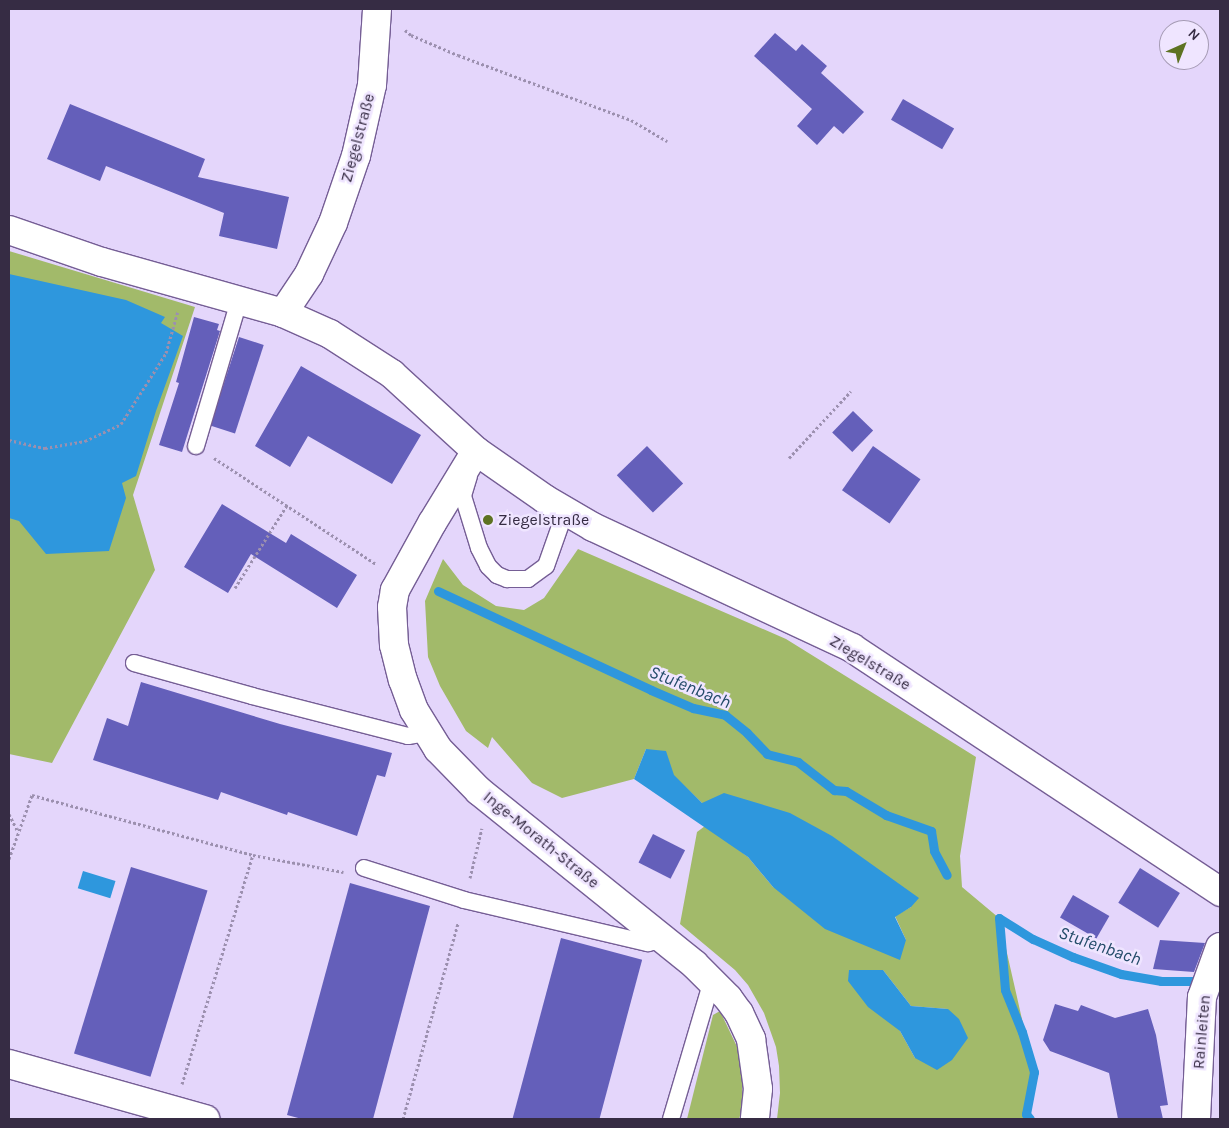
<!DOCTYPE html>
<html>
<head>
<meta charset="utf-8">
<style>
  body { margin:0 }
  #map { position:relative; width:1229px; height:1128px; overflow:hidden; background:#e4d6fb; font-family:Karla,sans-serif }
  div>[style] { position:absolute }
  .green>* { inset:0; background:#a2ba6a }
  .water>* { inset:0; background:#2e97dd; transform-origin:0 0 }
  .stream>* { height:9px; margin:-4.5px; padding:0 4.5px; transform-origin:4.5px; border-radius:4.5px; background:#2e97dd }
  .building>* { inset:0; background:#645fba; transform-origin:0 0 }
  .path>* { height:3px; margin-top:-1.5px; transform-origin:0; background:repeating-linear-gradient(90deg,#9c90af 0 2.5px,transparent 0 5px) }
  .roads { filter:drop-shadow(1px 0 #755e95) drop-shadow(-1px 0 #755e95) drop-shadow(0 1px #755e95) drop-shadow(0 -1px #755e95) }
  .service>* { height:16px; margin:-8px; padding:0 8px; transform-origin:8px; border-radius:8px; background:#fff }
  .minor>* { height:28px; margin:-14px; padding:0 14px; transform-origin:14px; border-radius:14px; background:#fff }
  .dots>* { width:14px; height:14px; translate:-50% -50%; box-sizing:border-box; border:2px solid #efe5ff; border-radius:50% }
  span { translate:-50% -50%; white-space:nowrap; text-align:center; line-height:1.15; -webkit-text-stroke:5px #efe5ff; paint-order:stroke }
  .street-label { font-size:16px; color:#362c44 }
  .poi-label { font-size:16px; color:#362c44 }
  .left { translate:0 -50%; text-align:left }
  .water-label { font-size:18px; color:#244c6a; font-style:italic }
  .frame { position:absolute; inset:0; border:10px solid #362c44; pointer-events:none }
  .north { position:absolute; left:1159px; top:20px; width:50px; height:50px; box-sizing:border-box; background:#efe5ff; border:1px solid #a59bb4; border-radius:50%; rotate:44deg; font-size:14px; font-weight:700; line-height:20px; text-align:center; color:#362c44 }
  .north::after { content:''; display:block; margin:auto; width:18px; height:22px; background:#5d7222; clip-path:polygon(50% 0,100% 100%,50% 72%,0 100%) }
</style>
</head>
<body>
<div id="map">
  <div class="green">
    <div style="clip-path:polygon(9px 251px,195px 307px,133px 495px,155px 570px,52px 763px,9px 754px)"></div>
    <div style="clip-path:polygon(evenodd,578px 549px,786px 639px,976px 757px,960px 856px,962px 887px,999px 918px,1034px 1072px,1026px 1114px,1030px 1119px,777px 1119px,780px 1093px,779px 1066px,776px 1047px,764px 1013px,748px 985px,735px 970px,680px 924px,697px 832px,705px 826px,722px 837px,748px 857px,773px 887px,906px 940px,895px 916px,911px 907px,702px 803px,646px 749px,634px 779px,562px 798px,532px 783px,492px 737px,488px 748px,466px 731px,440px 686px,428px 657px,425px 601px,443px 559px,463px 585px,496px 606px,524px 610px,544px 598px,578px 549px,883px 970px,911px 1006px,948px 1009px,915px 1058px,900px 1031px,883px 970px)"></div>
    <div style="clip-path:polygon(720px 1011px,741px 1055px,743px 1106px,739px 1119px,687px 1119px,713px 1015px)"></div>
  </div>
  <div class="water">
    <div style="clip-path:polygon(9px 274px,126px 300px,165px 317px,161px 323px,183px 336px,156px 411px,136px 476px,122px 483px,126px 498px,109px 551px,46px 554px,19px 521px,9px 518px)"></div>
    <div style="clip-path:polygon(646px 749px,666px 751px,674px 775px,702px 803px,724px 793px,790px 813px,832px 836px,919px 898px,911px 907px,895px 917px,906px 940px,900px 960px,825px 929px,773px 887px,748px 857px,634px 779px)"></div>
    <div style="left:83px;top:871px;width:34px;height:18px;rotate:17deg"></div>
    <div style="clip-path:polygon(849px 970px,883px 970px,911px 1006px,948px 1009px,959px 1019px,968px 1038px,952px 1060px,937px 1070px,915px 1058px,900px 1031px,868px 1007px,848px 981px)"></div>
  </div>
  <div class="stream">
    <div style="left:438px;top:591px;width:235px;rotate:24.9deg"></div>
    <div style="left:651px;top:690px;width:46px;rotate:23.2deg"></div>
    <div style="left:693px;top:708px;width:33px;rotate:12deg"></div>
    <div style="left:725px;top:715px;width:28px;rotate:39deg"></div>
    <div style="left:747px;top:733px;width:29px;rotate:46deg"></div>
    <div style="left:767px;top:754px;width:32px;rotate:14deg"></div>
    <div style="left:798px;top:762px;width:46px;rotate:37.9deg"></div>
    <div style="left:834px;top:790px;width:12px;rotate:5deg"></div>
    <div style="left:846px;top:791px;width:47px;rotate:31deg"></div>
    <div style="left:886px;top:815px;width:48px;rotate:19.6deg"></div>
    <div style="left:931px;top:831px;width:20px;rotate:81deg"></div>
    <div style="left:934px;top:851px;width:27px;rotate:62deg"></div>
    <div style="left:999px;top:918px;width:40px;rotate:32deg"></div>
    <div style="left:1033px;top:939px;width:44px;rotate:24.2deg"></div>
    <div style="left:1073px;top:957px;width:51px;rotate:19.5deg"></div>
    <div style="left:1121px;top:974px;width:41px;rotate:9.9deg"></div>
    <div style="left:1161px;top:981px;width:36px"></div>
    <div style="left:999px;top:918px;width:72px;rotate:85.2deg"></div>
    <div style="left:1005px;top:990px;width:45px;rotate:68deg"></div>
    <div style="left:1022px;top:1032px;width:42px;rotate:73.3deg"></div>
    <div style="left:1034px;top:1072px;width:43px;rotate:100.8deg"></div>
    <div style="left:1026px;top:1114px;width:6px;rotate:51deg"></div>
  </div>
  <div class="building">
    <div style="clip-path:polygon(775px 33px,796px 51px,802px 44px,827px 66px,821px 73px,864px 112px,843px 134px,834px 126px,817px 145px,797px 126px,812px 109px,754px 56px)"></div>
    <div style="left:903px;top:99px;width:59px;height:24px;rotate:30deg"></div>
    <div style="clip-path:polygon(70px 104px,205px 159px,198px 177px,289px 197px,277px 249px,219px 236px,224px 213px,106px 166px,100px 181px,47px 159px)"></div>
    <div style="clip-path:polygon(194px 317px,219px 324px,217px 330px,220px 331px,182px 452px,159px 445px,179px 383px,176px 382px)"></div>
    <div style="left:239px;top:337px;width:26px;height:93px;rotate:18deg"></div>
    <div style="clip-path:polygon(301px 366px,421px 435px,392px 484px,308px 436px,290px 467px,255px 446px)"></div>
    <div style="left:853px;top:411px;width:28px;height:30px;rotate:44deg"></div>
    <div style="left:647px;top:446px;width:52px;height:42px;rotate:46deg"></div>
    <div style="left:873px;top:446px;width:58px;height:54px;rotate:35deg"></div>
    <div style="clip-path:polygon(222px 504px,286px 543px,291px 534px,357px 575px,337px 608px,251px 554px,228px 593px,184px 567px)"></div>
    <div style="clip-path:polygon(141px 682px,280px 724px,392px 753px,385px 777px,377px 775px,357px 836px,288px 812px,287px 815px,221px 792px,218px 800px,93px 760px,107px 718px,128px 726px)"></div>
    <div style="left:653px;top:834px;width:36px;height:32px;rotate:27deg"></div>
    <div style="left:131px;top:867px;width:80px;height:195px;rotate:17deg"></div>
    <div style="left:1140px;top:868px;width:47px;height:41px;rotate:32deg"></div>
    <div style="clip-path:polygon(350px 883px,430px 906px,373px 1119px,302px 1119px,287px 1115px)"></div>
    <div style="left:1073px;top:895px;width:42px;height:26px;rotate:30deg"></div>
    <div style="left:561px;top:938px;width:84px;height:188px;rotate:15deg"></div>
    <div style="clip-path:polygon(1160px 940px,1205px 943px,1194px 972px,1153px 969px)"></div>
    <div style="clip-path:polygon(1055px 1004px,1078px 1011px,1081px 1005px,1115px 1018px,1148px 1009px,1156px 1035px,1168px 1105px,1160px 1106px,1163px 1119px,1118px 1119px,1109px 1073px,1050px 1051px,1043px 1040px)"></div>
  </div>
  <div class="path">
    <div style="left:405px;top:30px;width:8px;rotate:40deg"></div>
    <div style="left:411px;top:35px;width:51px;rotate:23.1deg"></div>
    <div style="left:458px;top:55px;width:185px;rotate:20.6deg"></div>
    <div style="left:631px;top:120px;width:42px;rotate:30.3deg"></div>
    <div style="left:9px;top:440px;width:37px;rotate:13deg"></div>
    <div style="left:45px;top:448px;width:41px;rotate:-9.9deg"></div>
    <div style="left:85px;top:441px;width:40px;rotate:-25deg"></div>
    <div style="left:121px;top:424px;width:84px;rotate:-57.6deg"></div>
    <div style="left:166px;top:353px;width:44px;rotate:-74.1deg"></div>
    <div style="left:214px;top:458px;width:194px;rotate:33.2deg"></div>
    <div style="left:789px;top:458px;width:91px;rotate:-47.2deg"></div>
    <div style="left:235px;top:588px;width:98px;rotate:-57.9deg"></div>
    <div style="left:9px;top:814px;width:20px;rotate:63deg"></div>
    <div style="left:9px;top:859px;width:68px;rotate:-70.2deg"></div>
    <div style="left:32px;top:795px;width:229px;rotate:15.2deg"></div>
    <div style="left:253px;top:855px;width:92px;rotate:10.7deg"></div>
    <div style="left:470px;top:878px;width:51px;rotate:-76.5deg"></div>
    <div style="left:182px;top:1084px;width:240px;rotate:-72.8deg"></div>
    <div style="left:403px;top:1119px;width:204px;rotate:-74.3deg"></div>
  </div>
  <div class="roads">
    <div class="service">
      <div style="left:196px;top:446px;width:151px;rotate:-73.5deg"></div>
      <div style="left:469px;top:476px;width:21px;rotate:107deg"></div>
      <div style="left:463px;top:496px;width:54px;rotate:72.9deg"></div>
      <div style="left:479px;top:548px;width:20px;rotate:63deg"></div>
      <div style="left:488px;top:566px;width:13px;rotate:45deg"></div>
      <div style="left:497px;top:575px;width:11px;rotate:22deg"></div>
      <div style="left:507px;top:579px;width:21px"></div>
      <div style="left:528px;top:579px;width:22px;rotate:-36deg"></div>
      <div style="left:546px;top:566px;width:57px;rotate:-70.6deg"></div>
      <div style="left:134px;top:663px;width:123px;rotate:15.6deg"></div>
      <div style="left:252px;top:696px;width:161px;rotate:14.4deg"></div>
      <div style="left:408px;top:736px;width:20px;rotate:-9deg"></div>
      <div style="left:364px;top:868px;width:105px;rotate:17.7deg"></div>
      <div style="left:464px;top:900px;width:189px;rotate:13.2deg"></div>
      <div style="left:648px;top:943px;width:15px;rotate:-11deg"></div>
      <div style="left:671px;top:1119px;width:144px;rotate:-73.5deg"></div>
    </div>
    <div class="minor">
      <div style="left:9px;top:230px;width:98px;rotate:19deg"></div>
      <div style="left:102px;top:262px;width:188px;rotate:15.7deg"></div>
      <div style="left:283px;top:313px;width:51px;rotate:24.1deg"></div>
      <div style="left:330px;top:334px;width:74px;rotate:32.8deg"></div>
      <div style="left:392px;top:374px;width:114px;rotate:42.5deg"></div>
      <div style="left:476px;top:451px;width:84px;rotate:34.8deg"></div>
      <div style="left:545px;top:499px;width:56px;rotate:30.3deg"></div>
      <div style="left:593px;top:527px;width:286px;rotate:25deg"></div>
      <div style="left:852px;top:648px;width:442px;rotate:33.5deg"></div>
      <div style="left:283px;top:313px;width:47px;rotate:-56.3deg"></div>
      <div style="left:309px;top:274px;width:56px;rotate:-64.8deg"></div>
      <div style="left:333px;top:223px;width:71px;rotate:-71.1deg"></div>
      <div style="left:356px;top:156px;width:73px;rotate:-77.3deg"></div>
      <div style="left:372px;top:85px;width:76px;rotate:-86.2deg"></div>
      <div style="left:476px;top:451px;width:84px;rotate:121.4deg"></div>
      <div style="left:432px;top:523px;width:77px;rotate:118.9deg"></div>
      <div style="left:395px;top:590px;width:17px;rotate:100deg"></div>
      <div style="left:392px;top:607px;width:38px;rotate:87deg"></div>
      <div style="left:394px;top:645px;width:36px;rotate:76deg"></div>
      <div style="left:403px;top:680px;width:32px;rotate:70deg"></div>
      <div style="left:414px;top:710px;width:46px;rotate:58.4deg"></div>
      <div style="left:438px;top:749px;width:59px;rotate:45.7deg"></div>
      <div style="left:479px;top:791px;width:276px;rotate:38.8deg"></div>
      <div style="left:694px;top:964px;width:48px;rotate:45deg"></div>
      <div style="left:728px;top:998px;width:19px;rotate:54deg"></div>
      <div style="left:739px;top:1013px;width:29px;rotate:65deg"></div>
      <div style="left:751px;top:1039px;width:50px;rotate:82deg"></div>
      <div style="left:758px;top:1089px;width:30px;rotate:96deg"></div>
      <div style="left:9px;top:1064px;width:204px;rotate:15.7deg"></div>
      <div style="left:1196px;top:1119px;width:122px;rotate:-87.2deg"></div>
      <div style="left:1202px;top:997px;width:53px;rotate:-70.2deg"></div>
    </div>
  </div>
  <div class="dots">
    <div style="left:488px;top:520px;background:#5d7222"></div>
  </div>
  <div class="street-label">
    <span style="left:358px;top:138px;rotate:-75deg">Ziegelstraße</span>
    <span style="left:870px;top:663px;rotate:31deg">Ziegelstraße</span>
    <span style="left:541px;top:840px;rotate:39deg">Inge-Morath-Straße</span>
    <span style="left:1202px;top:1032px;rotate:-85deg">Rainleiten</span>
  </div>
  <div class="poi-label">
    <span class="left" style="left:498px;top:520px">Ziegelstraße</span>
  </div>
  <div class="water-label">
    <span style="left:690px;top:687px;rotate:22deg">Stufenbach</span>
    <span style="left:1100px;top:946px;rotate:19deg">Stufenbach</span>
  </div>
  <div class="frame"></div>
  <div class="north">N</div>
</div>
</body>
</html>
